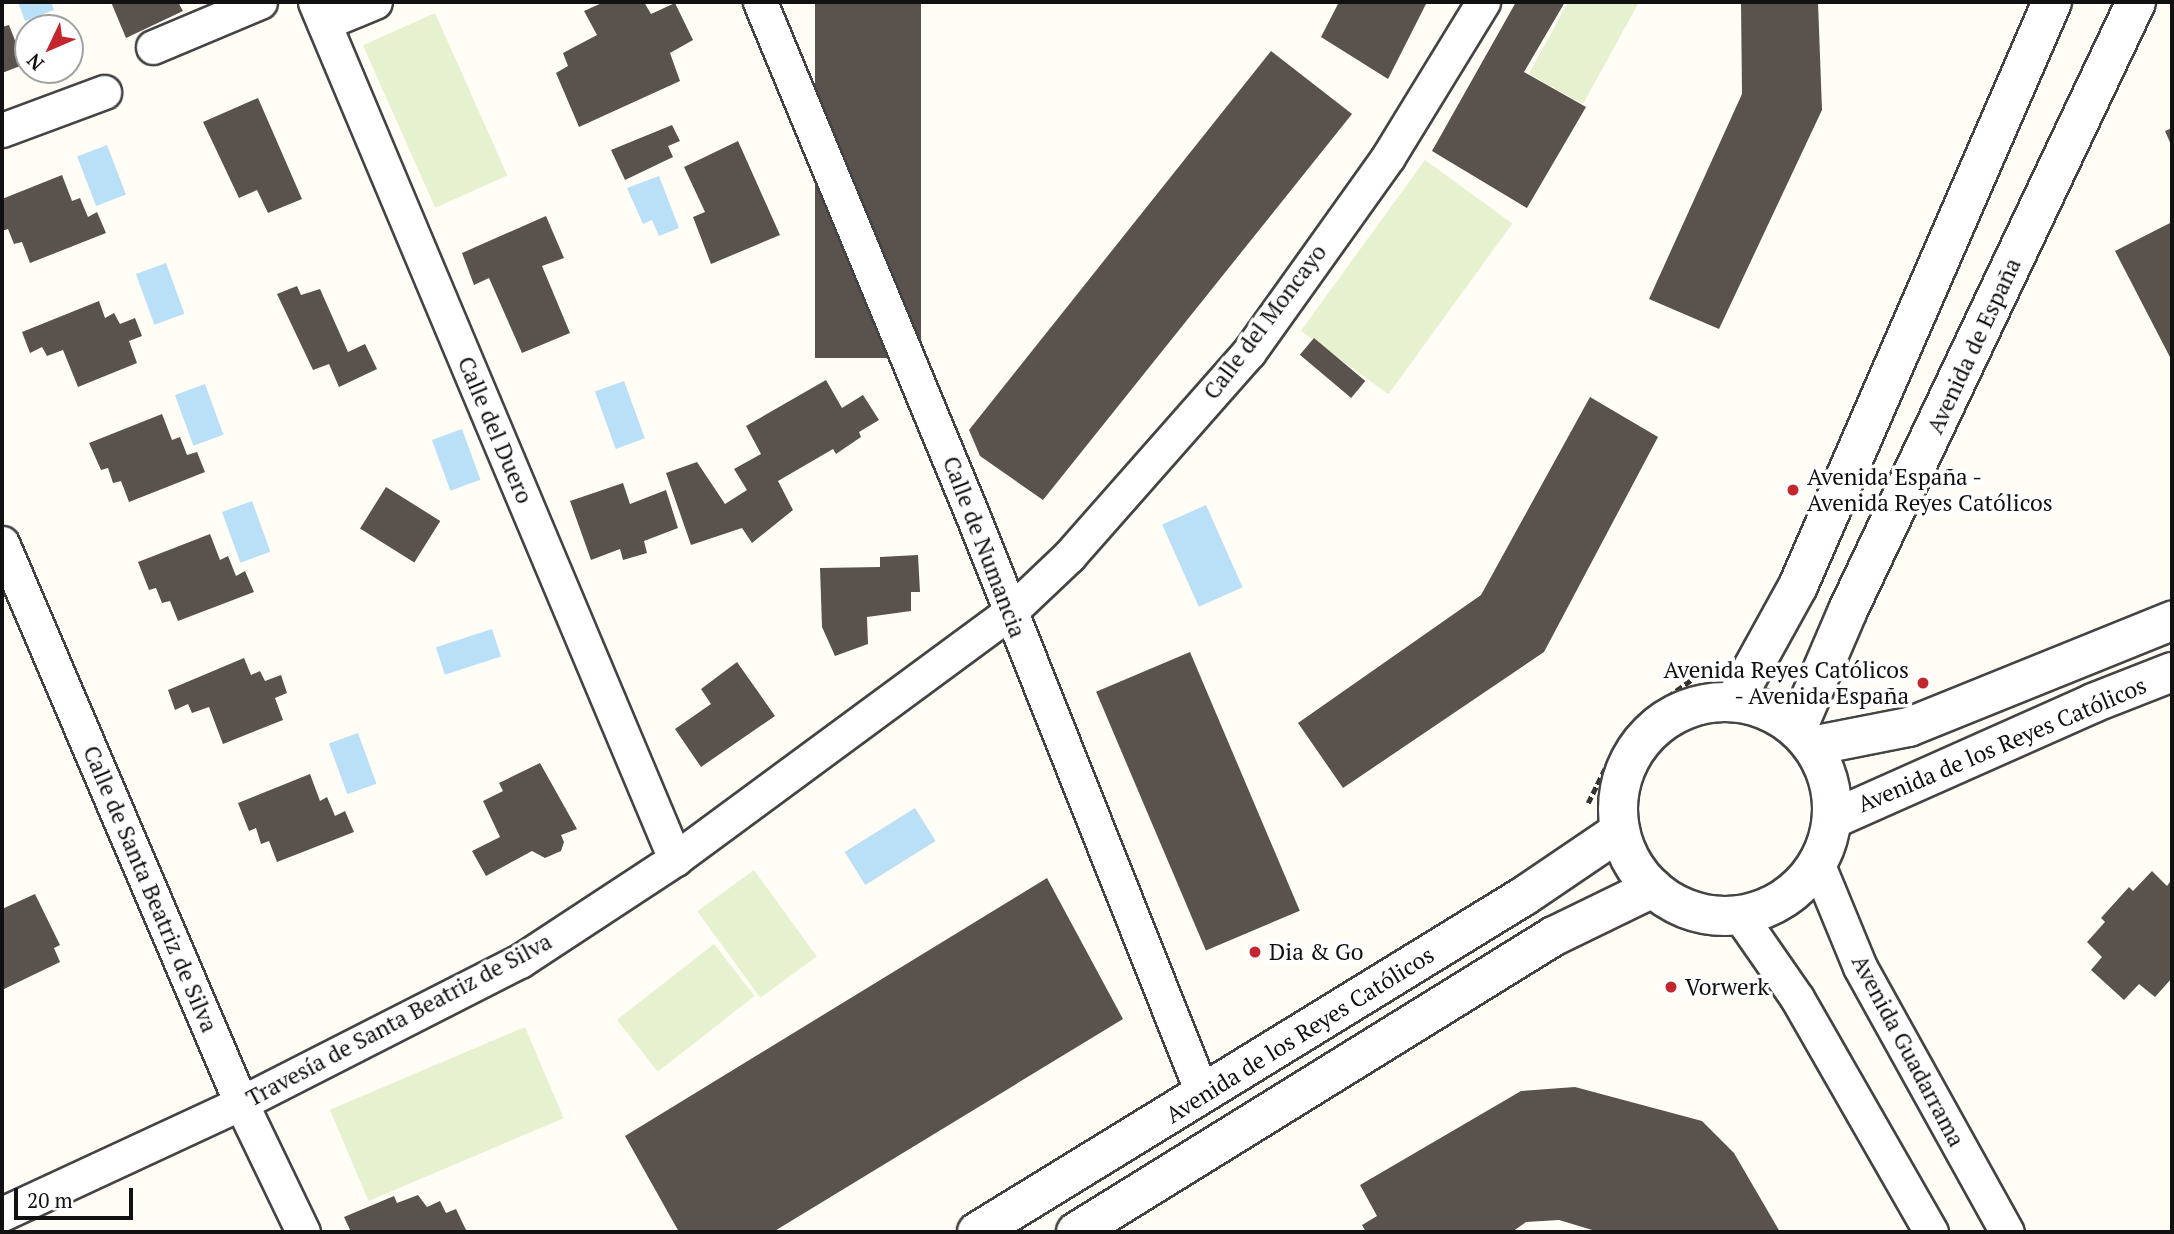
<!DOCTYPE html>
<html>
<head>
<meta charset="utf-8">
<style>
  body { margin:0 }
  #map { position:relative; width:2174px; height:1234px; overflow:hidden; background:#fffdf5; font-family:"PT Serif",serif }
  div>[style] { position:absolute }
  .pitch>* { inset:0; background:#e6f2cf; transform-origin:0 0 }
  .water>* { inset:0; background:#b9e0f7; transform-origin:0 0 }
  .building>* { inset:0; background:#5a524d; transform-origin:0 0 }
  .path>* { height:4.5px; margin-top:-2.25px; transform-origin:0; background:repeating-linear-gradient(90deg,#333 0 7px,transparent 0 10.5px) }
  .roads { filter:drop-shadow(2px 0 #444) drop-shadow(-2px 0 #444) drop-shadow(0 2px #444) drop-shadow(0 -2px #444) }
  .minor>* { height:33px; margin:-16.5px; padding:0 16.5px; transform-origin:16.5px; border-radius:16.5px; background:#fff }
  .tertiary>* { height:38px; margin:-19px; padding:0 19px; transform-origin:19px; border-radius:19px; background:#fff }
  .tertiary>.ring { margin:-19px; padding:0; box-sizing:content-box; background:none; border:38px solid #fff; border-radius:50% }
  .dots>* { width:19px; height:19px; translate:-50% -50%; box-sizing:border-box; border:4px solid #fff; border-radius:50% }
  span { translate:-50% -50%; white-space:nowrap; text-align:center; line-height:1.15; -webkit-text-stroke:7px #fff; paint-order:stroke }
  .street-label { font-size:23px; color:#111 }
  .poi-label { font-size:23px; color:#111 }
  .left { translate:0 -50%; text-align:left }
  .right { translate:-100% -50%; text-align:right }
  .frame { position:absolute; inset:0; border:4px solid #111; pointer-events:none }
  .north { position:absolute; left:14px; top:14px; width:70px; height:70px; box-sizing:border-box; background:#fff; border:2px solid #a0a0a0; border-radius:50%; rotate:226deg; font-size:19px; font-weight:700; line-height:28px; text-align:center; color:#111 }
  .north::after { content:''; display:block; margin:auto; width:24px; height:32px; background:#c4262e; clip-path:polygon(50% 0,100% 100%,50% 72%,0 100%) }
  .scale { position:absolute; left:14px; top:1188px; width:119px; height:32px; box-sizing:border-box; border:4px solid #111; border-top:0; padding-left:9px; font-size:21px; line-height:24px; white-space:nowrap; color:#111; -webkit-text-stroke:5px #fff; paint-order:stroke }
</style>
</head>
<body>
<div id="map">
  <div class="pitch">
    <div style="clip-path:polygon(1568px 2px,1639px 2px,1583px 104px,1529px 74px)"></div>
    <div style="left:435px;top:13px;width:178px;height:79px;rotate:66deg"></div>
    <div style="left:1425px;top:160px;width:108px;height:211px;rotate:36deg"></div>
    <div style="left:754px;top:870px;width:107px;height:70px;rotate:54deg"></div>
    <div style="left:714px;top:944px;width:66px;height:123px;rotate:52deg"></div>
    <div style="left:525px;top:1027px;width:99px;height:212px;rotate:67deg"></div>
  </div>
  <div class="water">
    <div style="clip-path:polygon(18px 2px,51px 2px,54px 10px,25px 21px)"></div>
    <div style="left:107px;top:145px;width:53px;height:32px;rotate:69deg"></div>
    <div style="clip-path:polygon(659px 176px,679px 228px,659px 236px,652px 220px,643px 224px,627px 188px)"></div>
    <div style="left:166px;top:263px;width:54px;height:32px;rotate:70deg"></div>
    <div style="left:624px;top:381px;width:61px;height:31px;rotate:70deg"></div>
    <div style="left:205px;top:384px;width:54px;height:32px;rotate:70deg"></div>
    <div style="left:462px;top:429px;width:54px;height:32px;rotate:70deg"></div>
    <div style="left:252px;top:501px;width:54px;height:32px;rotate:70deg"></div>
    <div style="left:1206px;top:505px;width:90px;height:48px;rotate:66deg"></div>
    <div style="left:492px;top:629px;width:29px;height:59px;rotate:72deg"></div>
    <div style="left:358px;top:733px;width:54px;height:31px;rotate:70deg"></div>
    <div style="left:915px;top:808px;width:39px;height:83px;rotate:58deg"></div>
  </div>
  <div class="building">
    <div style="clip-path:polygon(111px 2px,178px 2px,183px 11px,126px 38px)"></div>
    <div style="clip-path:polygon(604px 2px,644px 2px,651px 14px,675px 3px,693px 40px,670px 53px,680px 81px,579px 127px,556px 73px,568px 66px,563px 53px,597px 35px,584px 11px)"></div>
    <div style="left:815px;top:2px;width:106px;height:356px"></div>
    <div style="clip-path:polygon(1339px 2px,1427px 2px,1388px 79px,1321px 37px)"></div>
    <div style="clip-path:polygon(1516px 2px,1565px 2px,1524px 72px,1586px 107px,1527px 208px,1432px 151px)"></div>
    <div style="clip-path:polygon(1741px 2px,1818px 2px,1822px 110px,1719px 329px,1649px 299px,1742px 94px)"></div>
    <div style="clip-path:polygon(9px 25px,16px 43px,25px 39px,28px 63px,2px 73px,2px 27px)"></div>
    <div style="clip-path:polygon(1271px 51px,1352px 114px,1043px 500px,980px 456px,969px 430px)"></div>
    <div style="clip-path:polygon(258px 98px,302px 199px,268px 213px,257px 190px,239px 198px,203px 122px)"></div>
    <div style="clip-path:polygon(672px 125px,680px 141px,668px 146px,673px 157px,625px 180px,611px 150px)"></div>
    <div style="clip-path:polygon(2172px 128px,2172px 147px,2165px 131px)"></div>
    <div style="clip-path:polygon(738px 141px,780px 235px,711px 264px,693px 217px,705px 212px,684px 167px)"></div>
    <div style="clip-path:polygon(62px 175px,72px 201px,80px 198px,88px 217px,97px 212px,106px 233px,30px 263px,22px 242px,14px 244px,8px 229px,2px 231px,2px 199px)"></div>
    <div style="clip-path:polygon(546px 216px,564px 258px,542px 266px,570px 333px,522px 353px,489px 278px,474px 285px,462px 253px)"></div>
    <div style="clip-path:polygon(2172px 222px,2172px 361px,2115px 251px)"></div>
    <div style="clip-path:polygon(297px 286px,301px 295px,320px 289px,348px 352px,365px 344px,377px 369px,339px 387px,329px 364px,313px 370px,277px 294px)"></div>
    <div style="clip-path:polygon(99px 301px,105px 318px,114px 313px,120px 324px,135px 318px,142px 336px,129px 341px,137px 363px,78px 387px,63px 350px,47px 356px,42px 347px,30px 353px,22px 332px)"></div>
    <div style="left:1314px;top:338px;width:67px;height:22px;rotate:40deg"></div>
    <div style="clip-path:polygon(826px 380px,842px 408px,863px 395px,879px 420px,859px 432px,861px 437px,836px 454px,833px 449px,778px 481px,793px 510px,752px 543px,742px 528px,691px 545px,666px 473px,697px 462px,725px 504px,747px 490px,734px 469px,761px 454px,746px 426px)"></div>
    <div style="clip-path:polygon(1590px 397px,1658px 437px,1544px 652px,1343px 788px,1298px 723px,1481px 595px)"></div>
    <div style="clip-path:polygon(162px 414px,172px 440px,180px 437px,187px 455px,197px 452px,205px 472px,129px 502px,121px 481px,113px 483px,108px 468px,101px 470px,89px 443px)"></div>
    <div style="clip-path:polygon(623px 483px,630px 504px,666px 490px,678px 528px,644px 541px,647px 553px,623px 560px,620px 549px,591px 560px,570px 501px)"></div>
    <div style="left:386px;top:487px;width:64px;height:49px;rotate:32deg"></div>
    <div style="clip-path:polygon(210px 534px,220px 560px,228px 556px,236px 576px,245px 571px,254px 592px,178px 621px,170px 601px,162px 603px,156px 588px,149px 590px,138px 562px)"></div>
    <div style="clip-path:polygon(918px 555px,920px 592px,911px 592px,911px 611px,867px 617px,868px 644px,835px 656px,822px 627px,820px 568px,880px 567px,880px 557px)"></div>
    <div style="left:1190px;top:652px;width:281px;height:102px;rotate:67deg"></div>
    <div style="clip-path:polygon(244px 658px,251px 675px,260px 671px,265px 681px,281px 675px,287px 693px,275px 698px,283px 720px,223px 744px,209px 707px,192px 713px,188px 704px,175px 710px,168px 690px)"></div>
    <div style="clip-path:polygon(737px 662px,775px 716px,701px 767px,675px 729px,711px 704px,701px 689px)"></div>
    <div style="clip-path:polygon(540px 763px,577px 829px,561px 835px,564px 842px,561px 851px,545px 858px,532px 851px,486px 876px,472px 851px,500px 837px,483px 801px,503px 791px,499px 783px)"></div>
    <div style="clip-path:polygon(310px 774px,320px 801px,327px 797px,335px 816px,345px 811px,354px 832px,277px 862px,269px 841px,261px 844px,256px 828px,249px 831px,238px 803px)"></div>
    <div style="clip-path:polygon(2152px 871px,2167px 886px,2172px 879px,2172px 978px,2155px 997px,2139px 984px,2124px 1000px,2091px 970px,2102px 957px,2087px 942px,2105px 922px,2101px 918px,2129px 887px,2133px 891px)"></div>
    <div style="clip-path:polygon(1047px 878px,1123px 1019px,773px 1232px,679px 1232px,625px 1136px)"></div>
    <div style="clip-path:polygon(35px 894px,60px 945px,54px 948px,60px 962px,2px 990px,2px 909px)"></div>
    <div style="clip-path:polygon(1575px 1087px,1702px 1121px,1734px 1153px,1780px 1232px,1599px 1232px,1559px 1220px,1526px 1222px,1512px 1232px,1366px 1232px,1362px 1225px,1377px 1216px,1360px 1185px,1521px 1091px)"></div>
    <div style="clip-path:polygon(418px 1195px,427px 1207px,440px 1201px,446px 1213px,456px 1209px,467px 1232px,351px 1232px,344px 1217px,394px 1196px,397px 1203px)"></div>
  </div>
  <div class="path">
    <div style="left:1588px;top:803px;width:52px;rotate:-63.9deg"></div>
    <div style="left:1611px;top:756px;width:51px;rotate:-52.9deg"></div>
    <div style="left:1642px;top:715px;width:77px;rotate:-35.5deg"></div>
  </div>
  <div class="roads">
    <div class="minor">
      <div style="left:315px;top:2px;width:930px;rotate:67.21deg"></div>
      <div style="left:760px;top:2px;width:554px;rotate:67.51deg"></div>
      <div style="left:972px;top:514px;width:625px;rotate:68.32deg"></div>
      <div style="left:324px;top:23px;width:55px;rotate:-22.4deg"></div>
      <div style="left:153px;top:47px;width:116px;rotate:-22.8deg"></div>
      <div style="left:2px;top:130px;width:109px;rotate:-20.4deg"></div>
      <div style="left:2px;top:543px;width:609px;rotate:66.89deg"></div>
      <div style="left:241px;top:1103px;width:143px;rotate:64.3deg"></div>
      <div style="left:1818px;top:865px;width:110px;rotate:67.6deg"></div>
      <div style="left:1860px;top:967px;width:303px;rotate:61deg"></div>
      <div style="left:1740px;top:916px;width:100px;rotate:55.2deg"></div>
      <div style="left:1797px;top:998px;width:270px;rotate:60.2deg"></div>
      <div style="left:2px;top:1214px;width:264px;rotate:-24.9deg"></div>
      <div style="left:241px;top:1103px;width:313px;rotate:-27deg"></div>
      <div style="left:520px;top:961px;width:186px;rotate:-33.3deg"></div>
      <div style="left:675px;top:859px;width:415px;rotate:-36.4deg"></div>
      <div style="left:1009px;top:613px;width:83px;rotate:-43.5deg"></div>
      <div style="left:1069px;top:556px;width:272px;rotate:-48.6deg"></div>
      <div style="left:1249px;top:352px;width:239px;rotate:-54.5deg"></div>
      <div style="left:1388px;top:157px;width:182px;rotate:-58.5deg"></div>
    </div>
    <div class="tertiary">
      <div style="left:1734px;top:702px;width:132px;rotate:-61.1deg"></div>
      <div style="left:1798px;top:586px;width:637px;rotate:-66.49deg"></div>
      <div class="ring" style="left:1618px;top:702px;width:176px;height:176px"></div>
      <div style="left:1797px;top:729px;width:129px;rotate:-66.8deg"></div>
      <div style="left:1848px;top:610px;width:673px;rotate:-64.65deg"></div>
      <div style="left:1812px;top:746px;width:99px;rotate:-11.1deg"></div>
      <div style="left:1909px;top:727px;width:284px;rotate:-22deg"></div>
      <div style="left:1833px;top:819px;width:285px;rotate:-24deg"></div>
      <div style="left:2093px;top:703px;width:85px;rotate:-21.4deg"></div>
      <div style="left:977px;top:1232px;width:642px;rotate:-31.56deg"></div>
      <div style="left:1524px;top:896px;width:116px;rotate:-34.1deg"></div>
      <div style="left:1076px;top:1232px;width:562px;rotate:-31.77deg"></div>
      <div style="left:1554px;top:936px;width:110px;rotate:-25.9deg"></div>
    </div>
  </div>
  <div class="dots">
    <div style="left:1793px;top:490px;background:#c4262e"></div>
    <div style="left:1923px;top:683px;background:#c4262e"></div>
    <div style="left:1255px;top:952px;background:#c4262e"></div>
    <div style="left:1671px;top:987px;background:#c4262e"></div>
  </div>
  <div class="street-label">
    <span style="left:1265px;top:322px;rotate:-53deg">Calle del Moncayo</span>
    <span style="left:1974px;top:346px;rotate:-65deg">Avenida de España</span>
    <span style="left:495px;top:430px;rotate:67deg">Calle del Duero</span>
    <span style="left:984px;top:547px;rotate:69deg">Calle de Numancia</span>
    <span style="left:2002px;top:745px;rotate:-23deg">Avenida de los Reyes Católicos</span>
    <span style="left:150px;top:889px;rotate:67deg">Calle de Santa Beatriz de Silva</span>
    <span style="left:399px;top:1020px;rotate:-28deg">Travesía de Santa Beatriz de Silva</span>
    <span style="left:1300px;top:1035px;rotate:-32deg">Avenida de los Reyes Católicos</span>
    <span style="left:1908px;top:1051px;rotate:62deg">Avenida Guadarrama</span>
  </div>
  <div class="poi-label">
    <span class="left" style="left:1807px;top:490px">Avenida España -<br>Avenida Reyes Católicos</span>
    <span class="right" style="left:1909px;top:683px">Avenida Reyes Católicos<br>- Avenida España</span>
    <span class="left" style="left:1269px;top:952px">Dia &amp; Go</span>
    <span class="left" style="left:1685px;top:987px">Vorwerk</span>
  </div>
  <div class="frame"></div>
  <div class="north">N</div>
  <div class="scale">20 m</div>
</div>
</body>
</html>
